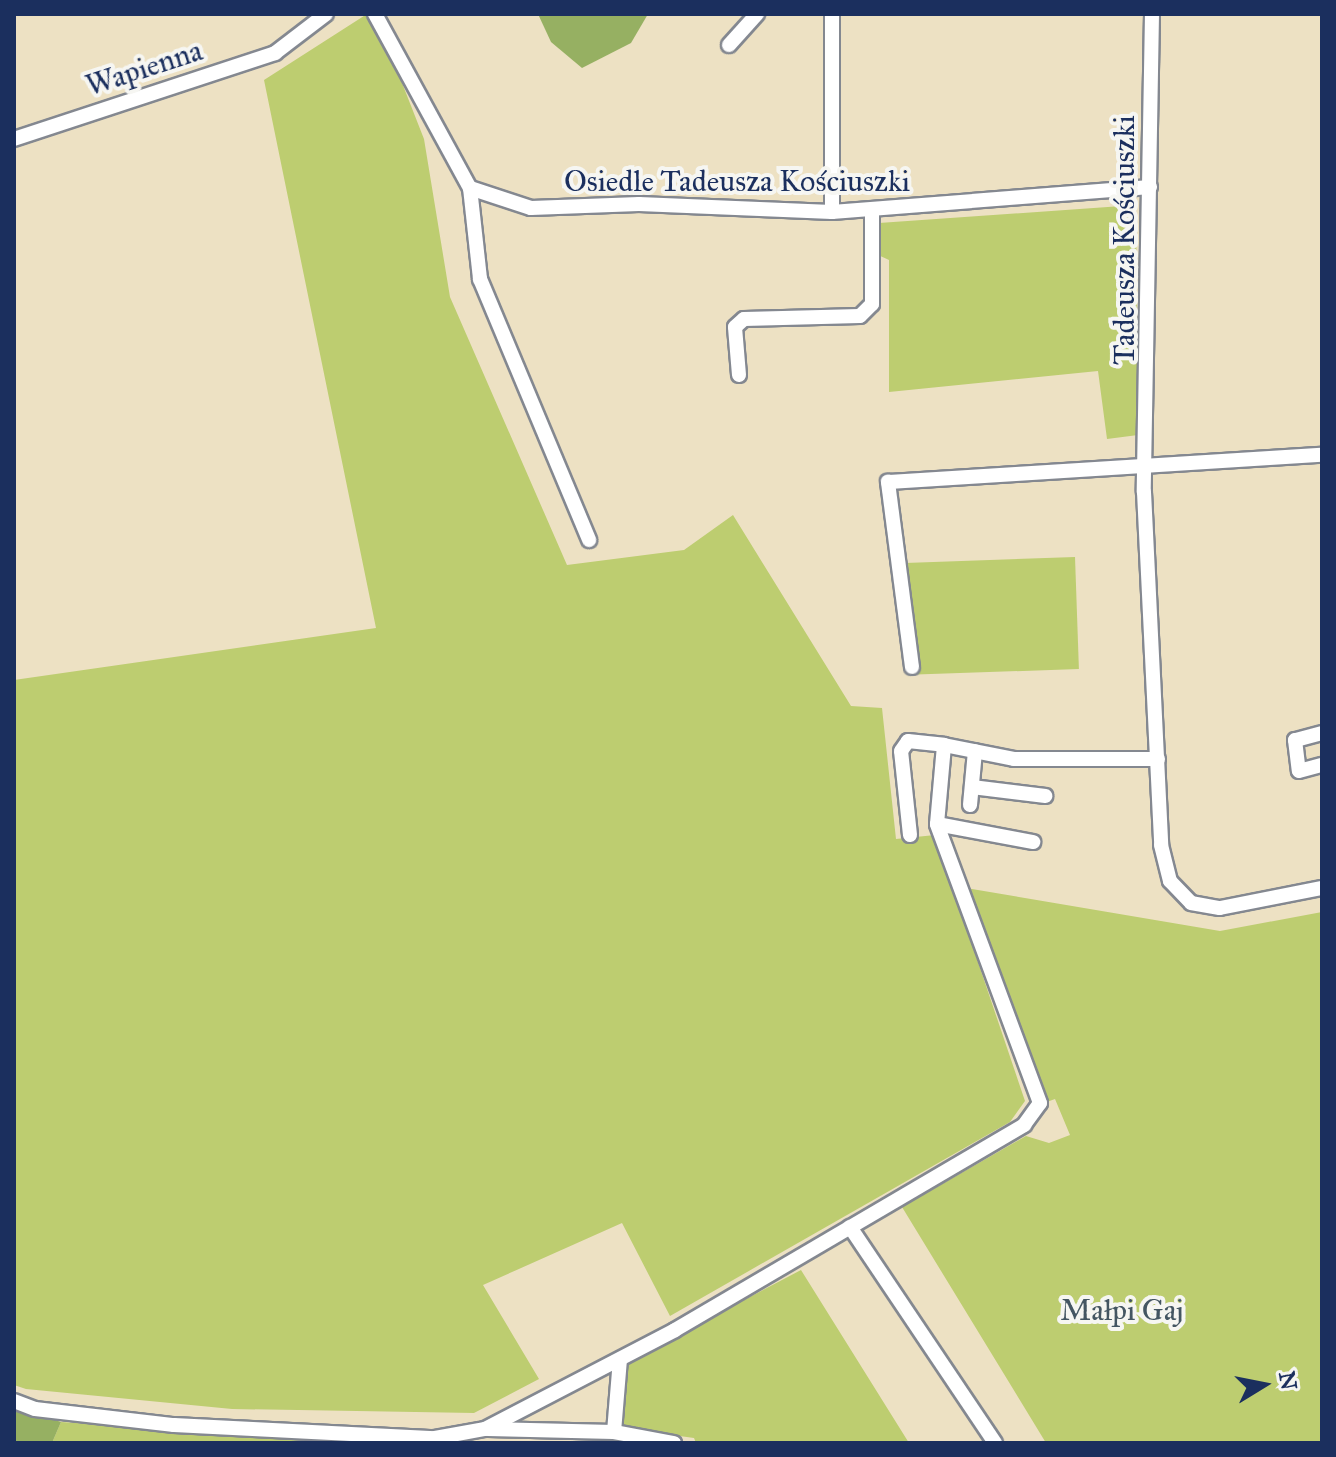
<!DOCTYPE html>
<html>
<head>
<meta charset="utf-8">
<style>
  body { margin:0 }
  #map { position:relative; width:1336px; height:1457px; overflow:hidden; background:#ede1c3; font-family:"IM FELL Great Primer",serif }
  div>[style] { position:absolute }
  .green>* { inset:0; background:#bdcd70; transform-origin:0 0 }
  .forest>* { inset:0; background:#96b062 }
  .roads { filter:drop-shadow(2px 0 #848890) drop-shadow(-2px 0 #848890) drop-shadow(0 2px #848890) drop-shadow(0 -2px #848890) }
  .street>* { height:14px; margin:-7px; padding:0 7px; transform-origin:7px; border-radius:7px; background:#fff }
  span { translate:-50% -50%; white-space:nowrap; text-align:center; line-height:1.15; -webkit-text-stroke:8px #f6f6f2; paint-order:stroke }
  .street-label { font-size:30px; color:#1b2f5e }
  .park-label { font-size:30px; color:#445662 }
  .frame { position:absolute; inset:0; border:16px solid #1b2f5e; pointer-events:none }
  .north { position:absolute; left:1224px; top:1345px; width:80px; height:80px; -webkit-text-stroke:6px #f6f6f2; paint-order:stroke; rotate:80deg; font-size:22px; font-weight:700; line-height:32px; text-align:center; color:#1b2f5e }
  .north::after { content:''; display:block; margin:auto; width:28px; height:36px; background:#1b2f5e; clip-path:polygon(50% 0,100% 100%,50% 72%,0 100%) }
</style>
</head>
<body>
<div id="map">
  <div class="green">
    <div style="clip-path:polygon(367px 14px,375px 14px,424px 139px,450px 297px,567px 565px,684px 550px,733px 515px,851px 706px,882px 708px,896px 839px,935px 835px,1025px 1101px,1010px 1122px,670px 1316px,622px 1223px,483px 1285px,539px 1379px,474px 1413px,232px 1409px,26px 1389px,14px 1385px,14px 680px,376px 628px,264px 80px)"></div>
    <div style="clip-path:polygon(1136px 205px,1138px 435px,1107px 439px,1098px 371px,889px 392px,889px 260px,876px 254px,879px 223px)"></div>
    <div style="left:1075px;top:557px;width:112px;height:170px;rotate:88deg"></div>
    <div style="clip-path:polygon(966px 888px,1220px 931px,1322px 912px,1322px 1441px,1046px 1443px,902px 1207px,1026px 1136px,1049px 1143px,1070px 1135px,1055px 1099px,1044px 1103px)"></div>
    <div style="clip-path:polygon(801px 1270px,909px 1443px,696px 1443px,694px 1438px,622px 1428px,625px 1363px)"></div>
    <div style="clip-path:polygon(61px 1422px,376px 1443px,52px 1443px)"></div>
  </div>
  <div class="forest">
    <div style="clip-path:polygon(538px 14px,648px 14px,631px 43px,582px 68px,551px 42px)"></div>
    <div style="clip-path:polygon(14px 1406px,61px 1422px,52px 1443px,14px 1443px)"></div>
  </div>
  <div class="roads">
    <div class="street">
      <div style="left:375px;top:14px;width:198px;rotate:61.4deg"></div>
      <div style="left:470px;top:188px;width:64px;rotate:18.2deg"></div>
      <div style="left:531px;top:208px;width:108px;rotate:-2.1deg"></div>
      <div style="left:639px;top:204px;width:193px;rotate:2.4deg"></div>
      <div style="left:832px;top:212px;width:319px;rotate:-4.5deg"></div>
      <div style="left:832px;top:14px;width:198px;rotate:90deg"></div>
      <div style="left:1152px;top:14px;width:478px;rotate:91deg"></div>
      <div style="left:1144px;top:492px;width:353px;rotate:87.2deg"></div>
      <div style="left:1161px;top:845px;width:37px;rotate:76deg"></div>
      <div style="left:1170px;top:881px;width:30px;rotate:46deg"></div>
      <div style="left:1191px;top:903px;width:29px;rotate:10deg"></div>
      <div style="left:1220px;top:908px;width:104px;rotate:-11.1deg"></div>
      <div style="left:729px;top:45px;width:42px;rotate:-47.9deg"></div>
      <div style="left:14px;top:139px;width:275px;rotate:-18.2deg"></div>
      <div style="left:275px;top:53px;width:64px;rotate:-37.4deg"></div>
      <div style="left:470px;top:188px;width:92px;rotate:83.7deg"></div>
      <div style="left:480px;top:279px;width:283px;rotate:67.3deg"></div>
      <div style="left:739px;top:375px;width:48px;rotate:-94.8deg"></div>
      <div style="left:735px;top:327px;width:12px;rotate:-42deg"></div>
      <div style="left:744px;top:319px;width:116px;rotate:-1.5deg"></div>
      <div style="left:860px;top:316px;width:17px;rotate:-45deg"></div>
      <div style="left:872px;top:304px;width:93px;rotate:-90deg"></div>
      <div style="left:912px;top:667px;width:187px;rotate:-97.4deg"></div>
      <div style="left:888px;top:482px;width:435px;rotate:-3.6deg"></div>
      <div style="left:1322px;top:733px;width:28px;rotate:165deg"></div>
      <div style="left:1295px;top:740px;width:31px;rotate:83deg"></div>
      <div style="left:1299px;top:771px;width:24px;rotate:-15deg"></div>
      <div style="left:972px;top:787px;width:74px;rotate:7deg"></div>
      <div style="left:970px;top:805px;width:54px;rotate:-84.7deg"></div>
      <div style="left:937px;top:824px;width:98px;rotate:10.6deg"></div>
      <div style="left:910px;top:835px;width:84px;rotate:-96.1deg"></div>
      <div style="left:901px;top:751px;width:12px;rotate:-55deg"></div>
      <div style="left:908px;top:741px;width:36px;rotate:6deg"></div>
      <div style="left:850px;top:1227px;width:260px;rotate:56.1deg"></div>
      <div style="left:14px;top:1401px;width:22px;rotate:21deg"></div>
      <div style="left:35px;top:1409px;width:140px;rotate:6.6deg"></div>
      <div style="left:174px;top:1425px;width:261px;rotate:2.9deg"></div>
      <div style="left:435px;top:1438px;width:51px;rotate:-10.2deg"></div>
      <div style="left:485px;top:1429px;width:214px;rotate:-27.5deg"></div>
      <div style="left:675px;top:1330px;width:405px;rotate:-30.4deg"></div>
      <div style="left:1024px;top:1125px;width:27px;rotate:-54deg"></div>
      <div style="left:1040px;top:1103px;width:297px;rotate:-110.3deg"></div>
      <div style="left:937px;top:824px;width:79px;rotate:-84.9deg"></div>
      <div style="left:944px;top:745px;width:71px;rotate:11.3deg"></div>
      <div style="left:1014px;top:759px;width:144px"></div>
      <div style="left:488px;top:1429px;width:126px;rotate:1.4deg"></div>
      <div style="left:614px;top:1432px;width:61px;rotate:10.4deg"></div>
      <div style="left:614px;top:1432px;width:73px;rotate:-85.3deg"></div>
    </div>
  </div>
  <div class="street-label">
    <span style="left:144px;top:68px;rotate:-18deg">Wapienna</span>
    <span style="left:737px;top:181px">Osiedle Tadeusza Kościuszki</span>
    <span style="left:1124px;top:240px;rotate:-90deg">Tadeusza Kościuszki</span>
  </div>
  <div class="park-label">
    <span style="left:1122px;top:1310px">Małpi Gaj</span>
  </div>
  <div class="frame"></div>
  <div class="north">N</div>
</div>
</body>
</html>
